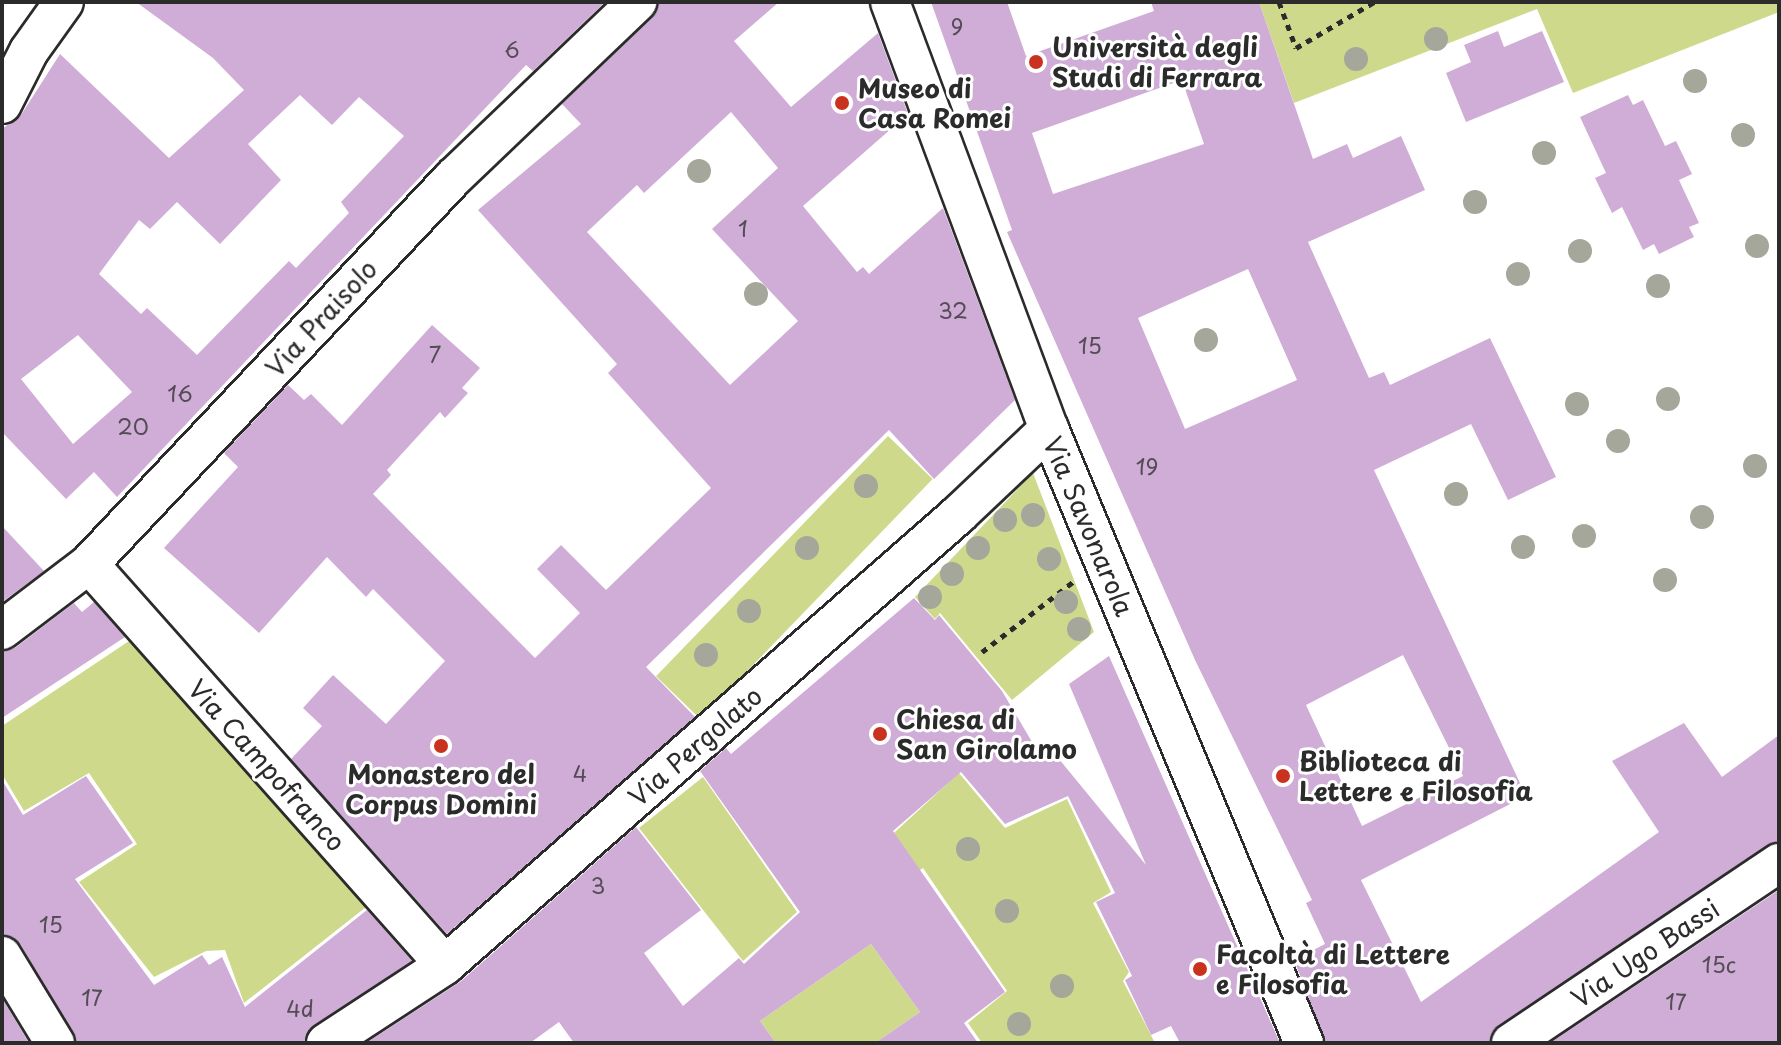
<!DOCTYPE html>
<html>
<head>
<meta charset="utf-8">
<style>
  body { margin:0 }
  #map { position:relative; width:1781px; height:1045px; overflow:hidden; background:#fff; font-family:"Playpen Sans",sans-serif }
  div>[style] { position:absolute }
  .green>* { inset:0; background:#ced98c; transform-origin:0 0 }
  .building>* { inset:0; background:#d0add7 }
  .path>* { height:5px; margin-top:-2.5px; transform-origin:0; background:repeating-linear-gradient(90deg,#2b2b2b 0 6px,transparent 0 12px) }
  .roads { filter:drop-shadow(2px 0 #2b2b2b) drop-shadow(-2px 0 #2b2b2b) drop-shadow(0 2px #2b2b2b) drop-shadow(0 -2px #2b2b2b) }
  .street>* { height:38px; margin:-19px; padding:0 19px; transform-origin:19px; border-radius:19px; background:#fff }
  .trees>* { width:24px; height:24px; margin:-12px; border-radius:50%; background:#a5a79a }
  .dots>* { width:22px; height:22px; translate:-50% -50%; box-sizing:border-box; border:4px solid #fff; border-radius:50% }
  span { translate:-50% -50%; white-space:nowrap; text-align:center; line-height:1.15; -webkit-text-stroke:6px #fff; paint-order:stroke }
  .number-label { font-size:22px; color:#544c56 }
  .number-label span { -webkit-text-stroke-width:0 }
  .poi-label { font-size:26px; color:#2b2b2b; font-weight:700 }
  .left { translate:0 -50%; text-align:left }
  .street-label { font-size:26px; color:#2b2b2b }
  .frame { position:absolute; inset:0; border:4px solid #2b2b2b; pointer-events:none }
</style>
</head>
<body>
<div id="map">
  <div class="green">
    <div style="clip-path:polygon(1259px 2px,1779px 2px,1779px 12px,1573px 93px,1537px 9px,1294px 103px)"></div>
    <div style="left:888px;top:436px;width:62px;height:334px;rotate:44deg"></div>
    <div style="clip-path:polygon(1033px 473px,1094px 632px,1012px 700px,940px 613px,935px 619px,915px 597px)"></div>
    <div style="clip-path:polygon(135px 637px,375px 900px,244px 1003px,225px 950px,206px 951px,154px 977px,79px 882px,137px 844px,89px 773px,24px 811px,2px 774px,2px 726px)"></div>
    <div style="clip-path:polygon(959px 773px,1005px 828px,1067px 799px,1111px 892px,1093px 903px,1129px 972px,1123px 981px,1155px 1043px,982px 1043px,968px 1023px,1007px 991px,923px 868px,896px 888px,869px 856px)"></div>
    <div style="clip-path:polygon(703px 777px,797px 912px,743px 961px,639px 828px)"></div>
    <div style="clip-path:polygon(871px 944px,920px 1012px,875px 1043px,776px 1043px,760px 1021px)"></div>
  </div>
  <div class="building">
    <div style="clip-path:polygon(evenodd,136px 2px,605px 2px,533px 71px,526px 65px,117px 497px,94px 472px,66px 499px,2px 432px,2px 129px,21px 115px,60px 54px,169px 158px,244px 90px,213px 58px,136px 2px,300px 95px,332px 125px,359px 97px,404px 136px,341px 202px,349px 213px,296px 268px,289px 261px,197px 355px,147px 308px,141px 314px,99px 274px,139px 220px,150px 229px,177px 202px,220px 244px,281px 180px,248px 144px,300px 95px,136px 2px,78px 335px,132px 392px,73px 444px,21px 379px,78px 335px)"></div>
    <div style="clip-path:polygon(evenodd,658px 2px,779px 2px,734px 41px,791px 107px,878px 33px,908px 114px,803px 206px,857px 272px,863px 267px,869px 274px,943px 208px,1015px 400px,934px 479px,889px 430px,646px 667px,695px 717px,447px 934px,291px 759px,322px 726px,303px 708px,333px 675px,386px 724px,445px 661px,373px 589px,366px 597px,327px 557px,259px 633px,164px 548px,238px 467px,224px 453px,288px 385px,304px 400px,311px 394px,342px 425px,432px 325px,480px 368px,462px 388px,468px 393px,445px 418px,440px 412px,387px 470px,391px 475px,373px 494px,535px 658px,580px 613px,537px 569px,561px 545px,606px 590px,711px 488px,608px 373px,617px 364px,478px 210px,581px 124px,562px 104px,652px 18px,658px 2px,731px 112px,778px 168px,712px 229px,798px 321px,730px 385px,587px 232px,637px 185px,644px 193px,731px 112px)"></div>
    <div style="clip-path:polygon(evenodd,931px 2px,1007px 2px,1026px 56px,1154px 11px,1151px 2px,1259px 2px,1313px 159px,1347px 144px,1353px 158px,1401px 136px,1425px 190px,1308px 242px,1369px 378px,1384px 372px,1390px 385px,1490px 338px,1556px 477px,1508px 500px,1471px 424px,1374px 470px,1526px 796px,1361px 880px,1421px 1002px,1659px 832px,1612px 761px,1684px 723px,1722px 777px,1779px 735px,1779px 841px,1499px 1025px,1489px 1043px,1326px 1043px,1294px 960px,1325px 944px,1306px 903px,1312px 900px,1195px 660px,1007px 232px,1012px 230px,931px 2px,1182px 80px,1204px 144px,1053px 194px,1032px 133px,1182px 80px,931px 2px,1248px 269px,1297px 380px,1185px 429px,1138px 318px,1248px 269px,931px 2px,1403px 655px,1463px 776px,1362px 826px,1306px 705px,1403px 655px)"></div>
    <div style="clip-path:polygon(1498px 31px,1504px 47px,1542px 31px,1564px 82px,1466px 122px,1446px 73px,1471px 62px,1464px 45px)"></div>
    <div style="clip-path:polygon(1628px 95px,1633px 105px,1643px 100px,1665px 146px,1676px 141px,1692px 174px,1679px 180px,1699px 223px,1689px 227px,1694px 237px,1659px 254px,1654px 244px,1643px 250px,1622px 207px,1612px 213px,1595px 178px,1606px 173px,1580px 117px)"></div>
    <div style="clip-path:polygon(2px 526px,44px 571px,2px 602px)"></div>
    <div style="clip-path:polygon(914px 598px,935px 620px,939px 615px,1002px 691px,1035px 747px,1045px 742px,1146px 865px,1069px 684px,1109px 656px,1280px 1043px,1180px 1043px,1171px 1026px,1151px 1035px,1125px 980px,1132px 976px,1096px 902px,1115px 893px,1068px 796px,1005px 824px,961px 772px,893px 831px,1005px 992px,964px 1023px,978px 1043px,875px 1043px,920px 1012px,871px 944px,760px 1021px,776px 1043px,574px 1043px,559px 1022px,530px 1043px,366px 1043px,460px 982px,636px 827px,701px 910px,644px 953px,683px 1006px,739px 958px,744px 964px,800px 912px,700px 771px,726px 748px,731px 754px)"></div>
    <div style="clip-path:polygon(94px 602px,125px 637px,2px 718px,2px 652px,15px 648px,74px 603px,82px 612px)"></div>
    <div style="clip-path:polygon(86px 776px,133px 843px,75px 879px,154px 985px,202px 955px,209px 965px,222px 957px,245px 1007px,367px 910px,412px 961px,314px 1025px,304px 1043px,77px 1043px,21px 945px,2px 934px,2px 780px,23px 815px)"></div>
    <div style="clip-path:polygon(1779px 890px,1779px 1043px,1550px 1043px)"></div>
    <div style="clip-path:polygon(2px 998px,29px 1043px,2px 1043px)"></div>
  </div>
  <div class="path">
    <div style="left:1279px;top:2px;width:49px;rotate:69.7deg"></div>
    <div style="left:1296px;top:48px;width:91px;rotate:-30.5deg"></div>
    <div style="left:982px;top:652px;width:115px;rotate:-37.6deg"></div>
  </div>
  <div class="roads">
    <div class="street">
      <div style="left:890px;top:2px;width:456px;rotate:69.6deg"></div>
      <div style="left:1049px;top:429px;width:665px;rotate:67.45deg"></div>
      <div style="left:2px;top:104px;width:59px;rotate:-63deg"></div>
      <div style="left:29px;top:51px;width:60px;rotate:-54.5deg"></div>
      <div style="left:89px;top:564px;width:536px;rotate:48.4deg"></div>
      <div style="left:2px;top:630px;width:109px;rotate:-37.2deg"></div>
      <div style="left:89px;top:564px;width:531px;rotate:-46.68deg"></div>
      <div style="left:453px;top:178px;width:255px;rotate:-43.7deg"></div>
      <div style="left:2px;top:956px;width:102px;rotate:58.7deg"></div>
      <div style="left:326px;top:1043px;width:142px;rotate:-33.2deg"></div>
      <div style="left:445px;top:965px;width:684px;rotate:-41.26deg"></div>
      <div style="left:959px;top:514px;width:124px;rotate:-43.4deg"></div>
      <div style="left:1511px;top:1043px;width:323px;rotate:-33.9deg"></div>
    </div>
  </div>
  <div class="trees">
    <div style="left:1436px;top:39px"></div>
    <div style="left:1356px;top:59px"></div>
    <div style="left:1695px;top:81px"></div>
    <div style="left:1743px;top:135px"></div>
    <div style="left:1544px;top:153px"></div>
    <div style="left:699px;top:171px"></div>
    <div style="left:1475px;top:202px"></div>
    <div style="left:1757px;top:246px"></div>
    <div style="left:1580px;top:251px"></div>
    <div style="left:1518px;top:274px"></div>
    <div style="left:1658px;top:286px"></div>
    <div style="left:756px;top:294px"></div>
    <div style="left:1206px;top:340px"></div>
    <div style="left:1668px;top:399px"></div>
    <div style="left:1577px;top:404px"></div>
    <div style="left:1618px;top:441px"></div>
    <div style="left:1755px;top:466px"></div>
    <div style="left:866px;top:486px"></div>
    <div style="left:1456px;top:494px"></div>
    <div style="left:1033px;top:515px"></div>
    <div style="left:1702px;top:517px"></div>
    <div style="left:1005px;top:520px"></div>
    <div style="left:1584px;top:536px"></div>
    <div style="left:1523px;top:547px"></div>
    <div style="left:807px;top:548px"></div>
    <div style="left:978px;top:548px"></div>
    <div style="left:1049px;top:559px"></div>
    <div style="left:952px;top:574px"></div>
    <div style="left:1665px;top:580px"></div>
    <div style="left:930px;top:597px"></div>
    <div style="left:1066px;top:602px"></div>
    <div style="left:749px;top:611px"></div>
    <div style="left:1079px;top:629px"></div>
    <div style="left:706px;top:655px"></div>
    <div style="left:968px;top:849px"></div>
    <div style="left:1007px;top:911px"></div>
    <div style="left:1062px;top:986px"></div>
    <div style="left:1019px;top:1024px"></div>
  </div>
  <div class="dots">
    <div style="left:1036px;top:62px;background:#c8321e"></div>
    <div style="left:842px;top:103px;background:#c8321e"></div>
    <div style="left:880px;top:734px;background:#c8321e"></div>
    <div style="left:441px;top:746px;background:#c8321e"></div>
    <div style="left:1283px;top:776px;background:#c8321e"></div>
    <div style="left:1200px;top:969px;background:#c8321e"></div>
  </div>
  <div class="number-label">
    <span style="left:957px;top:26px">9</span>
    <span style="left:512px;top:49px">6</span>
    <span style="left:743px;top:228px">1</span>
    <span style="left:953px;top:310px">32</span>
    <span style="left:1090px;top:345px">15</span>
    <span style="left:435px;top:354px">7</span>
    <span style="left:180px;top:393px">16</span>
    <span style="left:133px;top:426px">20</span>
    <span style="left:1147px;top:466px">19</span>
    <span style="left:580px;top:773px">4</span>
    <span style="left:598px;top:885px">3</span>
    <span style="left:51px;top:924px">15</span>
    <span style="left:1719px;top:964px">15c</span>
    <span style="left:92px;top:997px">17</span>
    <span style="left:1676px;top:1001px">17</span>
    <span style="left:300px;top:1008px">4d</span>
  </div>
  <div class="poi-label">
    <span class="left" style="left:1052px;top:62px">Università degli<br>Studi di Ferrara</span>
    <span class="left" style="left:858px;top:103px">Museo di<br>Casa Romei</span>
    <span class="left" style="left:896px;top:734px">Chiesa di<br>San Girolamo</span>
    <span class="left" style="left:1299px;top:776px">Biblioteca di<br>Lettere e Filosofia</span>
    <span style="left:441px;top:789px">Monastero del<br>Corpus Domini</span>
    <span class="left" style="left:1216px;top:969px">Facoltà di Lettere<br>e Filosofia</span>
  </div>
  <div class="street-label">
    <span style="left:321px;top:318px;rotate:-47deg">Via Praisolo</span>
    <span style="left:1089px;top:526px;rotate:67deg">Via Savonarola</span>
    <span style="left:695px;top:746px;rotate:-41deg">Via Pergolato</span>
    <span style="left:267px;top:765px;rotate:48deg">Via Campofranco</span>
    <span style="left:1645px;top:953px;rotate:-34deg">Via Ugo Bassi</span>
  </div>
  <div class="frame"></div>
</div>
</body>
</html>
